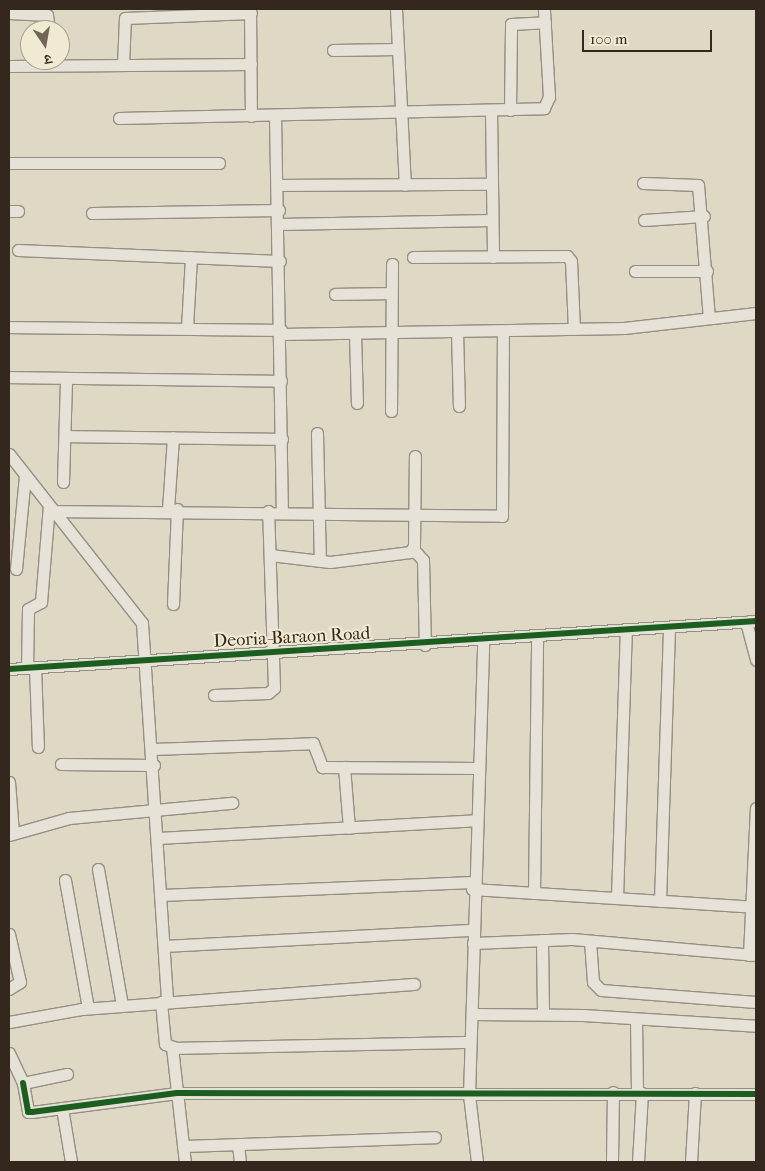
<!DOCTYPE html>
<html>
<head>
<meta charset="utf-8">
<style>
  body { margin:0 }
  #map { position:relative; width:765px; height:1171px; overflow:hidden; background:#ded8c4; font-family:"IM FELL French Canon","Noto Serif Devanagari",serif }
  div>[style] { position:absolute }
  .roads { filter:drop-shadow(1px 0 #948f83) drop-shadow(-1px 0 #948f83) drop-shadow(0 1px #948f83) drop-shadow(0 -1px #948f83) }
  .minor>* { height:11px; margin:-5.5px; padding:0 5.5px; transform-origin:5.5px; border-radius:5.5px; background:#e6e2d8 }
  .cycleway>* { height:6px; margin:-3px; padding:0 3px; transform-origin:3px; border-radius:3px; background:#1b5e20 }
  span { translate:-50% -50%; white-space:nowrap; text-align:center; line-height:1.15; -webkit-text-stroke:4px #f1ead2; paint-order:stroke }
  .street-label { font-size:18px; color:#34271d }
  .frame { position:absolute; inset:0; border:10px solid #34271d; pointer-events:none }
  .north { position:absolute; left:20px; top:20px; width:50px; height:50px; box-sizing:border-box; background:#f1ead2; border:1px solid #a59c8a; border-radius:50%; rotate:168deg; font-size:14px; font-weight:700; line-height:20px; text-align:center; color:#34271d }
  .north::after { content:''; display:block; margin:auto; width:18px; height:22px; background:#706557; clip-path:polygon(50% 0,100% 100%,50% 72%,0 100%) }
  .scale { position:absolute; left:582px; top:30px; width:130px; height:22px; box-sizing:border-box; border:2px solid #34271d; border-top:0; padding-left:6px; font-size:15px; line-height:18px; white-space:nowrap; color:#34271d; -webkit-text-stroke:4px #f1ead2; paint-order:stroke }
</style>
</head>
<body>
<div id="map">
  <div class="roads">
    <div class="minor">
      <div style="left:250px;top:9px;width:107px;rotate:89.5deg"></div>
      <div style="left:396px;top:9px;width:176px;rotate:87.1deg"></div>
      <div style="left:9px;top:13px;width:38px;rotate:3deg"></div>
      <div style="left:47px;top:15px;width:15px;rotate:82deg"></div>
      <div style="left:333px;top:50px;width:65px;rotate:-0.9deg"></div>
      <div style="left:123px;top:65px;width:47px;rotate:-87.6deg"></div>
      <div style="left:125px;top:18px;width:126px;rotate:-2.3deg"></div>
      <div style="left:9px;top:66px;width:242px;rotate:-0.5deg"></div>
      <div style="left:491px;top:110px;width:147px;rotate:89.2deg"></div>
      <div style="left:510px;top:110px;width:86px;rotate:-89.3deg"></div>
      <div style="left:511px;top:24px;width:34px;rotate:-3deg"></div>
      <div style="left:275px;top:116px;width:395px;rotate:89deg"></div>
      <div style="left:119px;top:118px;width:425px;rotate:-1.3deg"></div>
      <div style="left:544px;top:108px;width:12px;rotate:-66deg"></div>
      <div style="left:549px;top:97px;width:88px;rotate:-93.3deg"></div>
      <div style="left:9px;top:163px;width:210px"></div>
      <div style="left:643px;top:183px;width:55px;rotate:2.1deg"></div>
      <div style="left:698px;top:185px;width:133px;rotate:85.3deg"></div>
      <div style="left:278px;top:185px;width:213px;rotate:-0.3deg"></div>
      <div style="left:9px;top:211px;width:9px"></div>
      <div style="left:92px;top:213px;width:187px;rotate:-0.9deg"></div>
      <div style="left:644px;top:220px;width:60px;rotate:-3.8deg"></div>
      <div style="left:279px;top:224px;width:213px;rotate:-1.1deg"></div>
      <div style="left:18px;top:250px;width:262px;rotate:2.4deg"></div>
      <div style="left:413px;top:257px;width:154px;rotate:-0.4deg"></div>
      <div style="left:567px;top:256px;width:6px;rotate:51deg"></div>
      <div style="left:571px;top:261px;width:68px;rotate:87.5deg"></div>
      <div style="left:635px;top:271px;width:72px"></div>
      <div style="left:335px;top:294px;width:56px;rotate:-1deg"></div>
      <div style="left:9px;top:327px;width:272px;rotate:0.6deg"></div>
      <div style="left:187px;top:328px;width:71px;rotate:-86.8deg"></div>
      <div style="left:457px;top:331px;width:75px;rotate:88.5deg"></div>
      <div style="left:355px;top:333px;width:70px;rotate:88.4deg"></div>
      <div style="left:281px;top:334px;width:343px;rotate:-1deg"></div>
      <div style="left:624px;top:328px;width:133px;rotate:-6.5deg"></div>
      <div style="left:9px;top:377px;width:272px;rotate:0.8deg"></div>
      <div style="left:391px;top:411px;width:147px;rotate:-89.6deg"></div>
      <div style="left:317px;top:433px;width:128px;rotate:88.7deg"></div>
      <div style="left:65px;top:436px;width:217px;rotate:0.8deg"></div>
      <div style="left:9px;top:454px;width:215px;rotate:51.8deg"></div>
      <div style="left:142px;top:623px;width:379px;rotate:86.2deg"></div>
      <div style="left:63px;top:482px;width:104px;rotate:-88.3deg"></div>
      <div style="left:168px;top:509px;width:72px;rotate:-86deg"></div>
      <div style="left:54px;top:511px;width:448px;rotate:0.6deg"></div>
      <div style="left:502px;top:516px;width:185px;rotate:-89.7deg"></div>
      <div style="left:413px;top:549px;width:15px;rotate:48deg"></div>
      <div style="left:423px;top:560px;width:85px;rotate:88.7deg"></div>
      <div style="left:270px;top:555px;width:60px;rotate:6.7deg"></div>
      <div style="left:330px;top:562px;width:81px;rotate:-7.1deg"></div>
      <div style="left:410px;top:552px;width:7px;rotate:-56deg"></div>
      <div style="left:414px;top:546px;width:90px;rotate:-89.4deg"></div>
      <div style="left:16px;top:569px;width:94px;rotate:-84.5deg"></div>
      <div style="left:173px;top:604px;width:95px;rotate:-87.6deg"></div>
      <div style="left:746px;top:622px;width:39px;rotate:75deg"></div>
      <div style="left:35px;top:667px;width:80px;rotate:87.9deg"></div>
      <div style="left:27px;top:668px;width:59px;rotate:-89deg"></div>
      <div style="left:28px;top:609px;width:15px;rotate:-28deg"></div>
      <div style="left:41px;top:602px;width:97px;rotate:-85.3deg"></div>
      <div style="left:9px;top:669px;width:749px;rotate:-3.68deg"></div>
      <div style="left:214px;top:695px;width:54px;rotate:-2.1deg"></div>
      <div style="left:268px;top:693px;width:8px;rotate:-40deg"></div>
      <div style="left:274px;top:688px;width:177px;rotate:-91.9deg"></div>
      <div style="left:153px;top:749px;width:160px;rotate:-2.1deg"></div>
      <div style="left:313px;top:743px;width:26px;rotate:69deg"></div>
      <div style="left:322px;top:767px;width:156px;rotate:0.4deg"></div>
      <div style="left:61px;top:764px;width:93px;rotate:0.6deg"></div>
      <div style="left:344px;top:767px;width:61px;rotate:85.3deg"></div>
      <div style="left:9px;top:782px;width:51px;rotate:85.5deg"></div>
      <div style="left:9px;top:835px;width:62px;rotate:-15.8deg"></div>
      <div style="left:69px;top:818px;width:164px;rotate:-5.3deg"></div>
      <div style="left:158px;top:838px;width:318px;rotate:-3.2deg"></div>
      <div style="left:98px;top:869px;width:138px;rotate:80deg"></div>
      <div style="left:65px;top:880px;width:130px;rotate:79.8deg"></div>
      <div style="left:472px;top:889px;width:285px;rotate:3.6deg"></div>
      <div style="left:534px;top:893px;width:255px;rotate:-89.3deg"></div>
      <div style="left:161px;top:895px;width:312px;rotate:-2.4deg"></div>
      <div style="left:617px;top:898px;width:266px;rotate:-88.1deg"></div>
      <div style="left:660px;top:901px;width:272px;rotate:-88.1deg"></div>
      <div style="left:9px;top:934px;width:49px;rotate:77.1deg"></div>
      <div style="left:20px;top:982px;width:13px;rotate:148deg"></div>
      <div style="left:542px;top:940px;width:74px;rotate:89.2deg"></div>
      <div style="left:590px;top:941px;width:41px;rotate:85.8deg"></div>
      <div style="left:593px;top:982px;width:11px;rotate:45deg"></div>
      <div style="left:601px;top:990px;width:155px;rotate:4.4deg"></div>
      <div style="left:473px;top:943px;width:99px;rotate:-2.3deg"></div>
      <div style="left:572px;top:939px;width:185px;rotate:5deg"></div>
      <div style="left:164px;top:946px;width:309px;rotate:-3deg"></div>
      <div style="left:749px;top:955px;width:147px;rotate:-87.3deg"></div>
      <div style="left:161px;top:1002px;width:42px;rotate:84.6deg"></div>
      <div style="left:165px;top:1044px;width:12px;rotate:20deg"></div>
      <div style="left:176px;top:1048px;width:294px;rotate:-1.2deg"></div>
      <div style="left:472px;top:1014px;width:111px;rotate:0.5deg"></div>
      <div style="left:583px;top:1015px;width:173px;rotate:3.6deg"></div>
      <div style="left:636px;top:1019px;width:73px;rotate:89.2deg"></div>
      <div style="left:9px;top:1022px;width:73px;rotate:-10.2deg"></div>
      <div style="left:81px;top:1009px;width:334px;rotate:-4.3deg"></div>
      <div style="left:172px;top:1047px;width:116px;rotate:83.6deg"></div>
      <div style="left:9px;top:1053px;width:33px;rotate:65deg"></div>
      <div style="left:23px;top:1083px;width:45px;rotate:-11.6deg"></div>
      <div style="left:23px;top:1083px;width:29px;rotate:80deg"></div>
      <div style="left:28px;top:1112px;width:4px"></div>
      <div style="left:32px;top:1112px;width:146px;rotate:-7.5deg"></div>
      <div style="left:177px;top:1093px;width:579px;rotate:0.1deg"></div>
      <div style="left:62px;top:1108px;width:55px;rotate:80.5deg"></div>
      <div style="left:238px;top:1144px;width:18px;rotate:84deg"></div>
      <div style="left:183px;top:1146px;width:252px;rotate:-2deg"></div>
      <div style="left:477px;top:1162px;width:67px;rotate:-96.8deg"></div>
      <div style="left:469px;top:1095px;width:453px;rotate:-88.2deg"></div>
      <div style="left:612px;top:1162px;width:70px;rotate:-89.2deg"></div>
      <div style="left:638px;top:1162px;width:69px;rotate:-86.7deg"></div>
      <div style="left:691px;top:1162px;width:69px;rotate:-86.7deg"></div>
    </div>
  </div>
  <div class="cycleway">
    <div style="left:9px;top:669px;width:749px;rotate:-3.68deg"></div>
    <div style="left:23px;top:1083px;width:29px;rotate:80deg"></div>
    <div style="left:28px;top:1112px;width:4px"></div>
    <div style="left:32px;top:1112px;width:146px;rotate:-7.5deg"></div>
    <div style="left:177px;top:1093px;width:579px;rotate:0.1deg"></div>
  </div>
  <div class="street-label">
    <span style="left:292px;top:638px;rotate:-3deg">Deoria-Baraon Road</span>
  </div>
  <div class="frame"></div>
  <div class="north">उ</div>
  <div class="scale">100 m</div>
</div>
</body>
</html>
